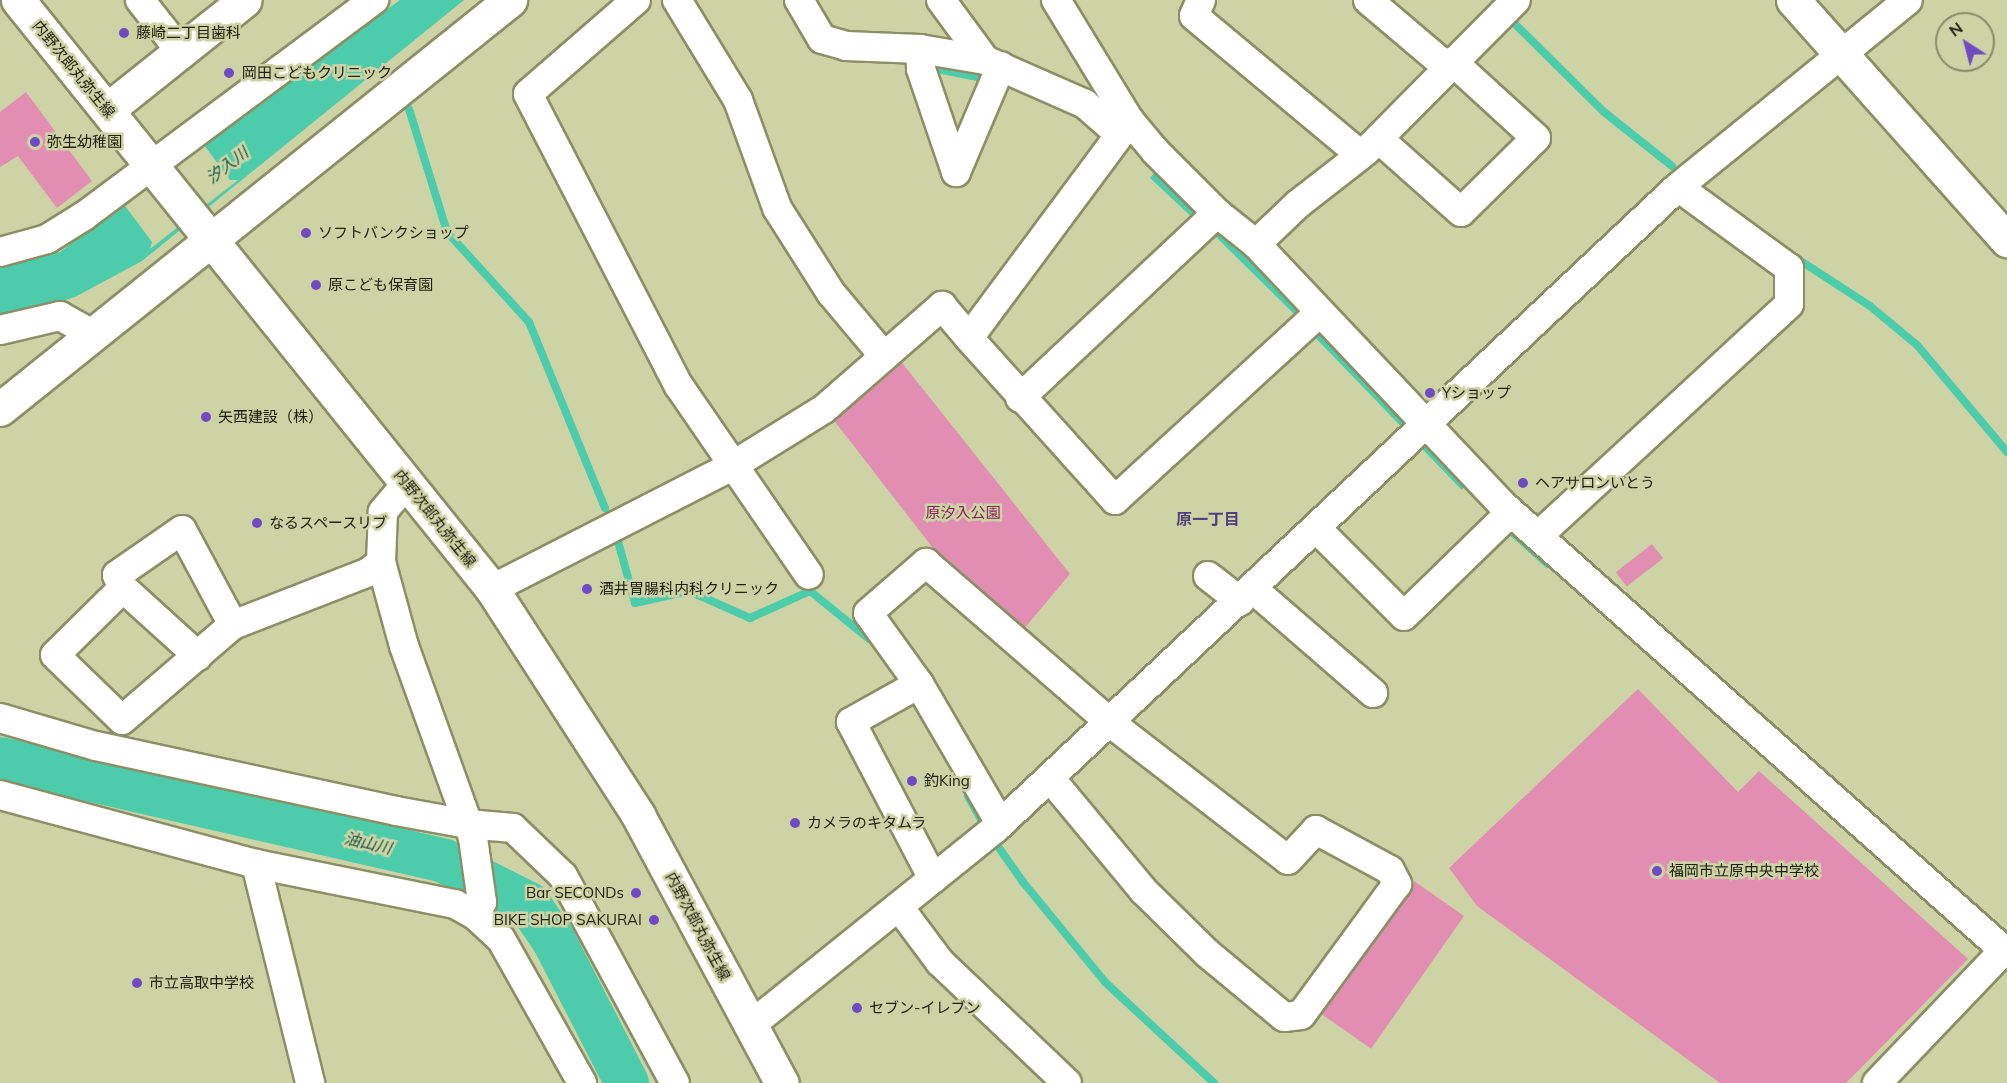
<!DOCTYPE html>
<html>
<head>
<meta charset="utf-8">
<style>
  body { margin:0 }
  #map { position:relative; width:2007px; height:1083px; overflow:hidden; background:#ced3a5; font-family:Mulish,"Noto Sans JP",sans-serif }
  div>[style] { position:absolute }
  .green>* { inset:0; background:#e28eb2; transform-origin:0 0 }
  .water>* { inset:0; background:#4dccab; transform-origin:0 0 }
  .pier>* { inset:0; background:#ced3a5 }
  .stream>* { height:8px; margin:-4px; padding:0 4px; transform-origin:4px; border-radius:4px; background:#4dccab }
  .river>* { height:44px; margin:-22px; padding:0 22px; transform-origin:22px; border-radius:22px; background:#4dccab }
  .roads { filter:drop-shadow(2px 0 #8b8f65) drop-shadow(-2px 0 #8b8f65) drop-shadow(0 2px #8b8f65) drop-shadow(0 -2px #8b8f65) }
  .street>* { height:28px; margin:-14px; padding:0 14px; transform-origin:14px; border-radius:14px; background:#fff }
  .secondary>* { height:33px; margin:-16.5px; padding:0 16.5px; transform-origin:16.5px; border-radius:16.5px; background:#fff }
  .dots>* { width:16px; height:16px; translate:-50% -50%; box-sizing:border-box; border:3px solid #ced3a5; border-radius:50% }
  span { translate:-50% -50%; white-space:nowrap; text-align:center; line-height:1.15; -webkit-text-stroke:5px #ced3a5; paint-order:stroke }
  .poi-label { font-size:15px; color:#202110 }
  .left { translate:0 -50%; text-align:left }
  .right { translate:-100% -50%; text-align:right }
  .street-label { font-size:15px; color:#202110 }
  .park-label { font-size:15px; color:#872156 }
  .water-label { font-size:16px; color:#105746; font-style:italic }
  .neighbourhood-label { font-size:16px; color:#50407e; font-weight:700 }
  .north { position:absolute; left:1935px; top:12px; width:60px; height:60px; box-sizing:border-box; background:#ced3a5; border:2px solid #888c69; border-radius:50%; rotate:324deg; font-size:16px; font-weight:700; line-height:24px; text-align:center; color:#202110 }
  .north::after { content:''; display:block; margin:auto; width:21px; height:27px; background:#6e4ac3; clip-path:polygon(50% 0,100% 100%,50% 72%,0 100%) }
</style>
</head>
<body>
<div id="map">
  <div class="green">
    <div style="clip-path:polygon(26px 92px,92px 181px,57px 208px,18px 156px,0 167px,0 112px)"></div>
    <div style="clip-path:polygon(899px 359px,1070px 574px,1023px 630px,936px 552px,829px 414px)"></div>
    <div style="left:1652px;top:544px;width:18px;height:46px;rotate:52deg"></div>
    <div style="clip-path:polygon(1638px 689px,1738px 792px,1759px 771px,1968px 959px,1846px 1083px,1720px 1083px,1477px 906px,1449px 868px)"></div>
    <div style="left:1414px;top:881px;width:61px;height:162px;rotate:35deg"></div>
  </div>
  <div class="water">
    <div style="clip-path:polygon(400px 0,464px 0,142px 261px,75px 297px,0 320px,0 268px,60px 252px)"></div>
    <div style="clip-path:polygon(932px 62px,988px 72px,982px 82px,931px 72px)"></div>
    <div style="clip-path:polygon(1154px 173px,1202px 216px,1196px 221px,1150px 178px)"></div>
    <div style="clip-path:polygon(1222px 229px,1304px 312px,1297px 317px,1215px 236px)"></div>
    <div style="left:1318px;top:329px;width:132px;height:8px;rotate:46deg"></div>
    <div style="left:1427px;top:444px;width:57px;height:7px;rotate:46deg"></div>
    <div style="left:1513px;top:530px;width:51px;height:6px;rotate:42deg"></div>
  </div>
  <div class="pier">
    <div style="clip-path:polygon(204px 145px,230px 180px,238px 180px,150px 249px,152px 242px,123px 203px)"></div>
  </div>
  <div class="stream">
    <div style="left:1512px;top:21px;width:129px;rotate:44.7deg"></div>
    <div style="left:1604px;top:112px;width:87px;rotate:38.5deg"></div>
    <div style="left:409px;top:109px;width:129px;rotate:72.8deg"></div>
    <div style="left:447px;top:232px;width:122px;rotate:47.7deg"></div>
    <div style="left:529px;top:322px;width:201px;rotate:67.8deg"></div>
    <div style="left:1793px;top:256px;width:92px;rotate:33deg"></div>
    <div style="left:1870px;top:306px;width:61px;rotate:39.7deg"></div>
    <div style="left:1917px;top:345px;width:140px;rotate:49.9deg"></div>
    <div style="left:618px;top:541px;width:64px;rotate:74.7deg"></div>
    <div style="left:635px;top:603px;width:55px;rotate:-12.5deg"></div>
    <div style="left:689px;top:591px;width:67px;rotate:23.9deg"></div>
    <div style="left:750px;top:618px;width:66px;rotate:-24.2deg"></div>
    <div style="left:810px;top:591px;width:76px;rotate:39.1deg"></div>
    <div style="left:968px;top:796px;width:37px;rotate:61deg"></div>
    <div style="left:992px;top:838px;width:54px;rotate:54.8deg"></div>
    <div style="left:1023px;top:882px;width:129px;rotate:50.6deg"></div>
    <div style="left:1105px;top:982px;width:149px;rotate:42.8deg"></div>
  </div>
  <div class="river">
    <div style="left:0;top:759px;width:456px;rotate:12.9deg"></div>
    <div style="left:444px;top:861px;width:95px;rotate:26.8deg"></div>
    <div style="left:529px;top:904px;width:45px;rotate:56deg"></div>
    <div style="left:554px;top:941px;width:160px;rotate:62.8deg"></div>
  </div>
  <div class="roads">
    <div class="street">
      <div style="left:140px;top:0;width:66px;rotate:51.7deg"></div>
      <div style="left:636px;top:0;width:143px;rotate:139deg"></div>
      <div style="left:528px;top:94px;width:329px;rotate:62.7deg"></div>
      <div style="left:679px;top:386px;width:229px;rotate:55.5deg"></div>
      <div style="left:677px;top:0;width:117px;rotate:58.6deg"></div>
      <div style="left:738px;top:100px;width:115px;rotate:70.1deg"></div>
      <div style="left:777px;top:208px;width:101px;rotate:57.6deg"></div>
      <div style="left:831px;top:293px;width:81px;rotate:50deg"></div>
      <div style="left:799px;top:0;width:45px;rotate:59.5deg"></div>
      <div style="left:822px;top:39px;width:25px;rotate:16deg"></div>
      <div style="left:846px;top:46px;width:74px;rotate:2.3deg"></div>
      <div style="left:920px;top:49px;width:66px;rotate:9.6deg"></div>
      <div style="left:985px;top:60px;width:109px;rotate:23.7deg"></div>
      <div style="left:1085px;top:104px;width:44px;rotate:41.3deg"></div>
      <div style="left:941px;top:0;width:74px;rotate:53.7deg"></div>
      <div style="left:1056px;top:0;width:142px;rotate:58.6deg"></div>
      <div style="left:1130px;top:121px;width:39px;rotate:50deg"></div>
      <div style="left:1155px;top:151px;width:88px;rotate:45deg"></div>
      <div style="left:1217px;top:213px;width:50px;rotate:38.5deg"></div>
      <div style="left:1256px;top:244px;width:362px;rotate:46.6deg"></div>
      <div style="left:1505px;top:507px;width:672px;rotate:41.62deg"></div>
      <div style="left:1201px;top:0;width:17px;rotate:114deg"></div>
      <div style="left:1194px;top:16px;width:217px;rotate:39.8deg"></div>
      <div style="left:1361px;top:155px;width:80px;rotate:142.1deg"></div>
      <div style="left:1298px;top:204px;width:58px;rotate:136.4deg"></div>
      <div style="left:1368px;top:0;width:96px;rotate:40.3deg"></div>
      <div style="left:1441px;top:62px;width:13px;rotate:4deg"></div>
      <div style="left:1454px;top:63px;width:111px;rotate:42.4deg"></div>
      <div style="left:1536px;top:138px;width:105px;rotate:135.4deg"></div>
      <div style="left:1461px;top:212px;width:108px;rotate:-138.4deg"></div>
      <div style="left:920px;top:49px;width:20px;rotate:87deg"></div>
      <div style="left:921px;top:69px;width:109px;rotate:71.2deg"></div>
      <div style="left:956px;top:172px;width:115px;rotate:-67deg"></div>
      <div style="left:1130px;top:121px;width:270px;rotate:126.6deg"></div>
      <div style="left:969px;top:338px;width:218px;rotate:48deg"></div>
      <div style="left:1115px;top:500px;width:277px;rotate:-42.5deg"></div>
      <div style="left:1365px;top:152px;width:214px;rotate:-45.2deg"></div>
      <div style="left:0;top:252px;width:49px;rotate:-15.5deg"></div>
      <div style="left:47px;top:239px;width:44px;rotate:-31.9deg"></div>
      <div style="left:84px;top:216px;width:362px;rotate:-36.7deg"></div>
      <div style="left:0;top:330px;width:62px;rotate:-13.1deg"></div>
      <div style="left:60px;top:316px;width:37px;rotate:29deg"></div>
      <div style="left:1020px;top:398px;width:270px;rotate:-43.2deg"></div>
      <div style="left:407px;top:483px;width:38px;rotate:130deg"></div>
      <div style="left:383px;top:512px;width:50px;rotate:92.3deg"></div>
      <div style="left:381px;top:562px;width:87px;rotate:74.7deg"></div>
      <div style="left:404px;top:646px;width:204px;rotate:70.2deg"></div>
      <div style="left:473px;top:838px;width:65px;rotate:82deg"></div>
      <div style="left:482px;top:902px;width:15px;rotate:118deg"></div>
      <div style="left:1316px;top:528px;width:124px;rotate:45deg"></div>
      <div style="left:1404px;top:616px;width:149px;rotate:-44.2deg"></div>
      <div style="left:1539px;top:535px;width:340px;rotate:-42.7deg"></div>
      <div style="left:1789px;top:304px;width:36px;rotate:-90deg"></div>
      <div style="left:1789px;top:268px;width:137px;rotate:-143.9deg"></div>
      <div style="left:1208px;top:576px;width:41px;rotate:38deg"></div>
      <div style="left:123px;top:588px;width:95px;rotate:135.4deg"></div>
      <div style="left:55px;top:655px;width:93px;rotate:44.1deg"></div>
      <div style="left:122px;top:720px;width:146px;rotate:-40.6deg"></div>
      <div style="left:233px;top:625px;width:146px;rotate:-21.3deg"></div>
      <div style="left:369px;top:572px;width:16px;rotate:-40deg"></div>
      <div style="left:492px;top:589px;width:270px;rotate:-27.1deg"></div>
      <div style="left:732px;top:466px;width:108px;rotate:-31.8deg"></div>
      <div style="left:824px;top:409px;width:157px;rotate:-41.1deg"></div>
      <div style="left:942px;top:306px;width:42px;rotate:49.8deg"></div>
      <div style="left:1253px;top:589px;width:159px;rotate:40.9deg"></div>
      <div style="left:198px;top:656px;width:101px;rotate:-137.8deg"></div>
      <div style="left:123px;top:588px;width:14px;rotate:-115deg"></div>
      <div style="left:117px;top:575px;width:79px;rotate:-34.7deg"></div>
      <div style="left:182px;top:530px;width:108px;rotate:61.8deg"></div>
      <div style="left:919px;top:684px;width:78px;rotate:150.8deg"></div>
      <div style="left:851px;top:722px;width:177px;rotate:62.4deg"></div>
      <div style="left:0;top:718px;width:100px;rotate:16.3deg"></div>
      <div style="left:96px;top:746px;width:307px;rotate:12.2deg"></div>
      <div style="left:396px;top:811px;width:73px;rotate:10.2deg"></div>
      <div style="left:468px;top:824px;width:45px;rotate:5.1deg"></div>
      <div style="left:513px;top:828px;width:69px;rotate:43.8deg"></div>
      <div style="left:563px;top:876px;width:235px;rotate:61.6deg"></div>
      <div style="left:0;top:795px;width:265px;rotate:15.1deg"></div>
      <div style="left:256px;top:864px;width:203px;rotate:11.4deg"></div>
      <div style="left:455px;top:904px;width:23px;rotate:29deg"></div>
      <div style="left:475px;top:915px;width:35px;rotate:43deg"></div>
      <div style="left:501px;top:939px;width:165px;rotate:60.6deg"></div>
      <div style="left:1000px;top:823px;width:161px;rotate:-120.2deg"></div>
      <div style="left:919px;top:684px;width:87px;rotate:-125.7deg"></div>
      <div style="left:868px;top:613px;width:77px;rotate:-40.8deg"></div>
      <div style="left:926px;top:563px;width:246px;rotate:40.9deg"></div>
      <div style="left:1112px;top:724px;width:222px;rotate:37.7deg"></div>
      <div style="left:1288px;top:860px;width:41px;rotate:-47deg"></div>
      <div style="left:1316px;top:830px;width:84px;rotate:28.4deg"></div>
      <div style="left:1390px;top:870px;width:16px;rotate:63deg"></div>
      <div style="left:1397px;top:884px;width:162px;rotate:126.2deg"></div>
      <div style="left:1301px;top:1015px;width:17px;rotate:173deg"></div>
      <div style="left:1284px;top:1017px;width:100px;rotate:-140.3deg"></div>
      <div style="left:1207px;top:953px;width:90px;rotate:-135.5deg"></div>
      <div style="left:1143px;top:890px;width:146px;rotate:-129.7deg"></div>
      <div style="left:256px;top:864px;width:226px;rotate:76.1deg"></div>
      <div style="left:899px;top:907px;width:69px;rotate:53.3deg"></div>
      <div style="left:940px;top:962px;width:175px;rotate:43.6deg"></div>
      <div style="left:751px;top:1025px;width:313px;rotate:-38.8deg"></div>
      <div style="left:995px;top:829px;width:937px;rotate:-43.23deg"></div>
      <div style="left:1678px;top:187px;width:296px;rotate:-39.1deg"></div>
      <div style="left:1877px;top:1083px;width:184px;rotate:-46.3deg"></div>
    </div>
    <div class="secondary">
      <div style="left:18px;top:0;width:756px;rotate:51.17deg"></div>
      <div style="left:492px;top:589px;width:269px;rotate:57.1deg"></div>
      <div style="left:638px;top:815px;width:304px;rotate:61.8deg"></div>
      <div style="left:1793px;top:0;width:322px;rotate:48.3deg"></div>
      <div style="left:107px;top:110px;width:176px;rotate:-38.6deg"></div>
      <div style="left:0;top:409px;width:654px;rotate:-38.73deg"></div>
    </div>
  </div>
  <div class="dots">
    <div style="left:124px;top:33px;background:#6e4ac3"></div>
    <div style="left:229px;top:73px;background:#6e4ac3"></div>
    <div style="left:35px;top:142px;background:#6e4ac3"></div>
    <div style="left:306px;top:233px;background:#6e4ac3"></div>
    <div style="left:316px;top:285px;background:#6e4ac3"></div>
    <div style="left:1430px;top:393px;background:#6e4ac3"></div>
    <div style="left:206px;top:417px;background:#6e4ac3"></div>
    <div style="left:1523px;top:483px;background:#6e4ac3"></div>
    <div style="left:257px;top:523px;background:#6e4ac3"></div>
    <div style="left:587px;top:589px;background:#6e4ac3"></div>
    <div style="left:912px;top:781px;background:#6e4ac3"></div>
    <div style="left:795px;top:823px;background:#6e4ac3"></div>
    <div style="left:1657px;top:871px;background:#6e4ac3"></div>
    <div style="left:636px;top:893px;background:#6e4ac3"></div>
    <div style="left:654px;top:920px;background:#6e4ac3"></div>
    <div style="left:137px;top:983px;background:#6e4ac3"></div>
    <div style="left:857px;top:1008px;background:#6e4ac3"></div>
  </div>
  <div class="poi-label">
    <span class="left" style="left:136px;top:33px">藤崎二丁目歯科</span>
    <span class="left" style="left:242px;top:73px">岡田こどもクリニック</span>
    <span class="left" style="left:47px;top:142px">弥生幼稚園</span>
    <span class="left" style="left:318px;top:233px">ソフトバンクショップ</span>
    <span class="left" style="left:328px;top:285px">原こども保育園</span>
    <span class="left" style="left:1442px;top:393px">Yショップ</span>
    <span class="left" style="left:218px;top:417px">矢西建設（株）</span>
    <span class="left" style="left:1535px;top:483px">ヘアサロンいとう</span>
    <span class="left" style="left:269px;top:523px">なるスペースリブ</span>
    <span class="left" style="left:599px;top:589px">酒井胃腸科内科クリニック</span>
    <span class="left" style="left:924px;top:781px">釣King</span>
    <span class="left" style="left:807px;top:823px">カメラのキタムラ</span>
    <span class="left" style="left:1669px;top:871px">福岡市立原中央中学校</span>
    <span class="right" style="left:624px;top:893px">Bar SECONDs</span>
    <span class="right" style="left:642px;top:920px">BIKE SHOP SAKURAI</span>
    <span class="left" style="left:149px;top:983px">市立高取中学校</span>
    <span class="left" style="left:869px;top:1008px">セブン-イレブン</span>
  </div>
  <div class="street-label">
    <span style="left:74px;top:69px;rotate:51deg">内野次郎丸弥生線</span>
    <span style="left:435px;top:518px;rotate:51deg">内野次郎丸弥生線</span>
    <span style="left:698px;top:926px;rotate:62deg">内野次郎丸弥生線</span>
  </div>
  <div class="park-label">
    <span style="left:963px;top:513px">原汐入公園</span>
  </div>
  <div class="water-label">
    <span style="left:227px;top:165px;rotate:-38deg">汐入川</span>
    <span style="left:368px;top:843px;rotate:13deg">油山川</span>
  </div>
  <div class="neighbourhood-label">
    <span style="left:1208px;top:519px">原一丁目</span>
  </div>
  <div class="north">N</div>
</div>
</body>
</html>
